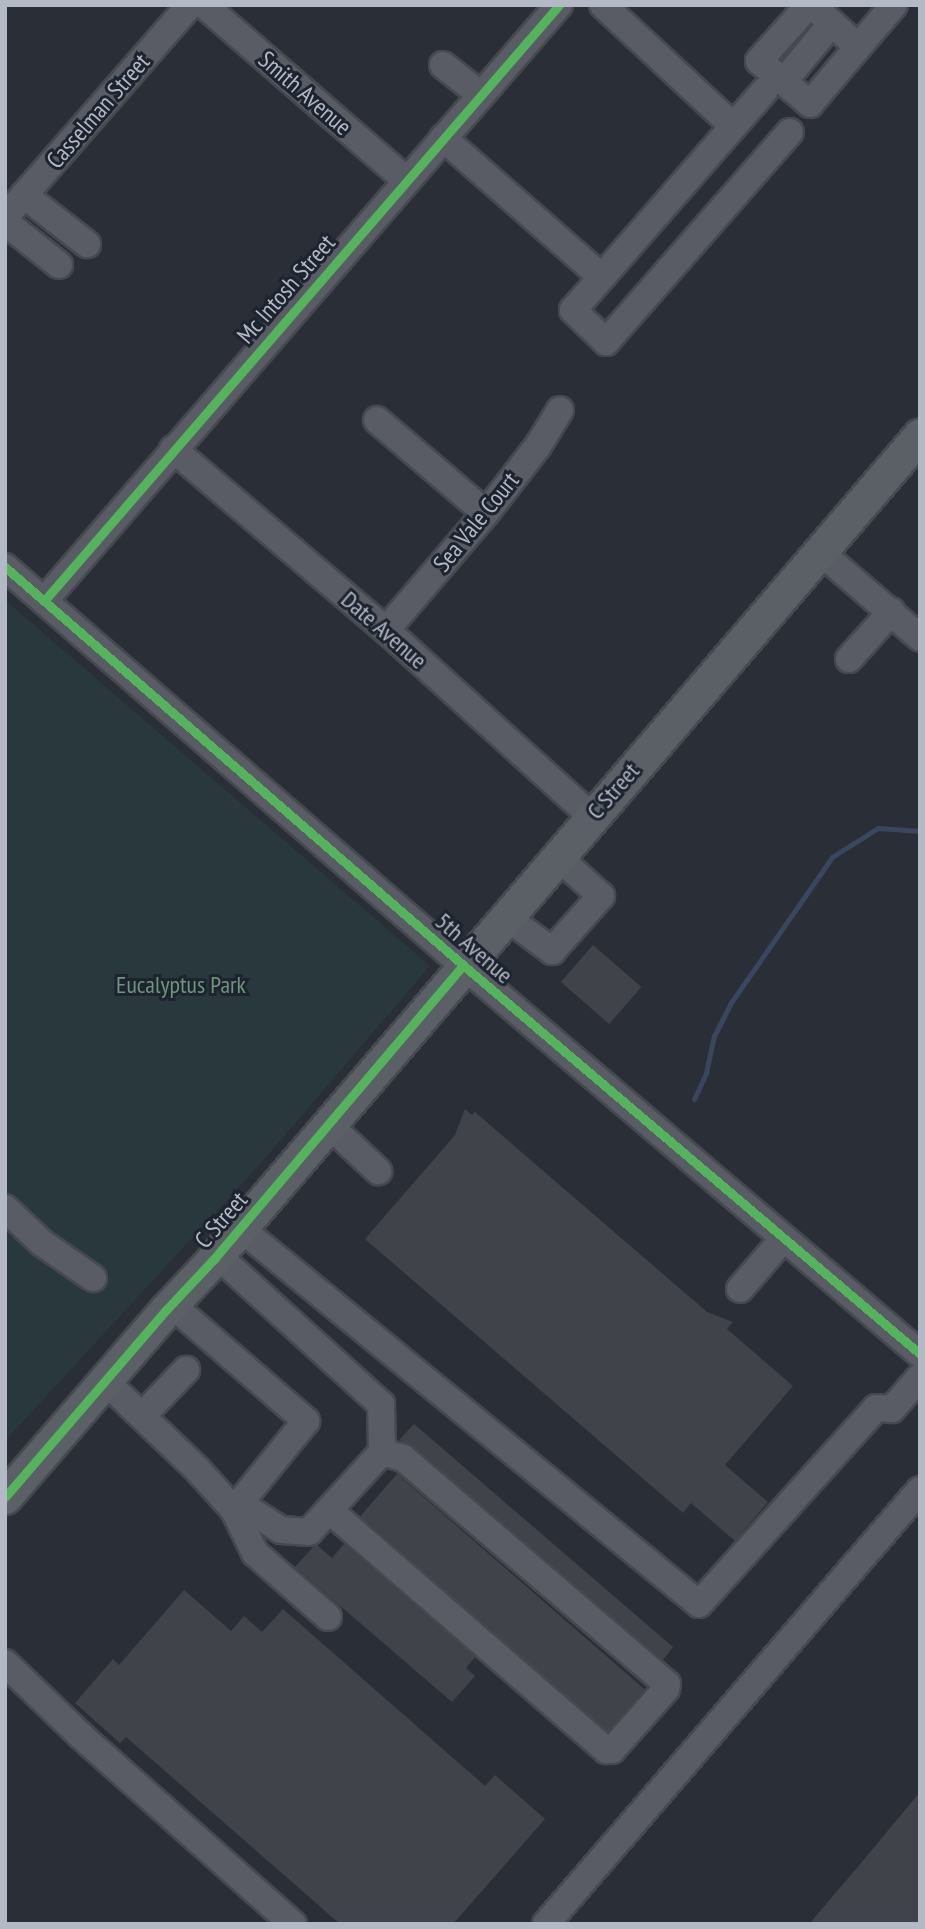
<!DOCTYPE html>
<html>
<head>
<meta charset="utf-8">
<style>
  body { margin:0 }
  #map { position:relative; width:925px; height:1929px; overflow:hidden; background:#2a2e36; font-family:"PT Sans Narrow",sans-serif }
  div>[style] { position:absolute }
  .green>* { inset:0; background:#28383c }
  .stream>* { height:5px; margin:-2.5px; padding:0 2.5px; transform-origin:2.5px; border-radius:2.5px; background:#3a465f }
  .building>* { inset:0; background:#41434a; transform-origin:0 0 }
  .roads { filter:drop-shadow(2px 0 #46494f) drop-shadow(-2px 0 #46494f) drop-shadow(0 2px #46494f) drop-shadow(0 -2px #46494f) }
  .minor>* { height:26px; margin:-13px; padding:0 13px; transform-origin:13px; border-radius:13px; background:#595c64 }
  .major>* { height:33px; margin:-16.5px; padding:0 16.5px; transform-origin:16.5px; border-radius:16.5px; background:#5b5f66 }
  .cycleway>* { height:9px; margin:-4.5px; padding:0 4.5px; transform-origin:4.5px; border-radius:4.5px; background:#56b35d }
  span { translate:-50% -50%; white-space:nowrap; text-align:center; line-height:1.15; -webkit-text-stroke:6px #1e2330; paint-order:stroke }
  .street-label { font-size:24px; color:#b4b9c6 }
  .park-label { font-size:24px; color:#6d967b }
  .frame { position:absolute; inset:0; border:7px solid #b4b9c6; pointer-events:none }
</style>
</head>
<body>
<div id="map">
  <div class="green">
    <div style="clip-path:polygon(5px 600px,430px 966px,263px 1161px,5px 1441px)"></div>
  </div>
  <div class="stream">
    <div style="left:694px;top:1099px;width:29px;rotate:-65deg"></div>
    <div style="left:706px;top:1073px;width:38px;rotate:-78deg"></div>
    <div style="left:714px;top:1036px;width:36px;rotate:-63deg"></div>
    <div style="left:730px;top:1004px;width:179px;rotate:-55.2deg"></div>
    <div style="left:832px;top:857px;width:54px;rotate:-32.2deg"></div>
    <div style="left:878px;top:828px;width:42px;rotate:4.1deg"></div>
  </div>
  <div class="building">
    <div style="left:593px;top:945px;width:64px;height:49px;rotate:41deg"></div>
    <div style="clip-path:polygon(465px 1109px,472px 1115px,475px 1112px,707px 1312px,733px 1322px,727px 1329px,793px 1386px,725px 1465px,768px 1502px,735px 1541px,691px 1503px,683px 1513px,365px 1239px,455px 1135px)"></div>
    <div style="clip-path:polygon(414px 1424px,673px 1647px,663px 1660px,413px 1446px,399px 1440px)"></div>
    <div style="left:397px;top:1474px;width:328px;height:56px;rotate:41deg"></div>
    <div style="clip-path:polygon(344px 1544px,475px 1657px,466px 1668px,475px 1676px,452px 1702px,295px 1567px,313px 1547px,317px 1545px,332px 1558px)"></div>
    <div style="clip-path:polygon(184px 1590px,231px 1631px,244px 1616px,262px 1632px,283px 1609px,485px 1786px,495px 1775px,545px 1819px,453px 1924px,340px 1924px,126px 1737px,120px 1743px,75px 1703px,113px 1659px,119px 1665px)"></div>
    <div style="clip-path:polygon(920px 1792px,920px 1924px,809px 1924px,856px 1869px)"></div>
  </div>
  <div class="roads">
    <div class="minor">
      <div style="left:204px;top:5px;width:267px;rotate:40.9deg"></div>
      <div style="left:603px;top:5px;width:178px;rotate:42.9deg"></div>
      <div style="left:809px;top:5px;width:75px;rotate:131.8deg"></div>
      <div style="left:759px;top:61px;width:67px;rotate:40.1deg"></div>
      <div style="left:810px;top:104px;width:75px;rotate:-49.9deg"></div>
      <div style="left:812px;top:5px;width:62px;rotate:42.4deg"></div>
      <div style="left:858px;top:47px;width:55px;rotate:-49.4deg"></div>
      <div style="left:443px;top:65px;width:48px;rotate:38.3deg"></div>
      <div style="left:784px;top:81px;width:75px;rotate:-50.4deg"></div>
      <div style="left:443px;top:138px;width:211px;rotate:41.2deg"></div>
      <div style="left:602px;top:277px;width:44px;rotate:131.3deg"></div>
      <div style="left:573px;top:310px;width:46px;rotate:44.1deg"></div>
      <div style="left:606px;top:342px;width:279px;rotate:-48.8deg"></div>
      <div style="left:24px;top:195px;width:80px;rotate:37.9deg"></div>
      <div style="left:5px;top:217px;width:281px;rotate:-48.9deg"></div>
      <div style="left:5px;top:222px;width:69px;rotate:38.5deg"></div>
      <div style="left:602px;top:277px;width:248px;rotate:-48.9deg"></div>
      <div style="left:377px;top:420px;width:143px;rotate:40.5deg"></div>
      <div style="left:173px;top:449px;width:280px;rotate:40.4deg"></div>
      <div style="left:386px;top:630px;width:277px;rotate:42.2deg"></div>
      <div style="left:819px;top:551px;width:133px;rotate:40.7deg"></div>
      <div style="left:5px;top:567px;width:607px;rotate:40.99deg"></div>
      <div style="left:463px;top:965px;width:600px;rotate:40.4deg"></div>
      <div style="left:44px;top:601px;width:788px;rotate:-49.17deg"></div>
      <div style="left:386px;top:630px;width:154px;rotate:-49.5deg"></div>
      <div style="left:486px;top:513px;width:85px;rotate:-52.2deg"></div>
      <div style="left:538px;top:446px;width:42px;rotate:-58.6deg"></div>
      <div style="left:849px;top:659px;width:64px;rotate:-48.1deg"></div>
      <div style="left:505px;top:916px;width:59px;rotate:36.7deg"></div>
      <div style="left:552px;top:951px;width:74px;rotate:-48.3deg"></div>
      <div style="left:601px;top:896px;width:59px;rotate:-137.7deg"></div>
      <div style="left:328px;top:1124px;width:69px;rotate:43.2deg"></div>
      <div style="left:5px;top:1208px;width:51px;rotate:43.4deg"></div>
      <div style="left:42px;top:1243px;width:62px;rotate:34.5deg"></div>
      <div style="left:240px;top:1228px;width:593px;rotate:39.32deg"></div>
      <div style="left:699px;top:1604px;width:264px;rotate:-47.9deg"></div>
      <div style="left:876px;top:1408px;width:16px;rotate:4deg"></div>
      <div style="left:892px;top:1409px;width:43px;rotate:-48.8deg"></div>
      <div style="left:217px;top:1255px;width:222px;rotate:42.3deg"></div>
      <div style="left:381px;top:1404px;width:48px;rotate:88.8deg"></div>
      <div style="left:382px;top:1452px;width:108px;rotate:132.4deg"></div>
      <div style="left:309px;top:1532px;width:28px;rotate:-176deg"></div>
      <div style="left:281px;top:1530px;width:50px;rotate:-147.3deg"></div>
      <div style="left:740px;top:1289px;width:67px;rotate:-49.2deg"></div>
      <div style="left:171px;top:1304px;width:179px;rotate:40.9deg"></div>
      <div style="left:306px;top:1421px;width:114px;rotate:129deg"></div>
      <div style="left:105px;top:1381px;width:127px;rotate:43.7deg"></div>
      <div style="left:197px;top:1469px;width:55px;rotate:47.9deg"></div>
      <div style="left:234px;top:1510px;width:48px;rotate:64deg"></div>
      <div style="left:255px;top:1553px;width:97px;rotate:41.2deg"></div>
      <div style="left:142px;top:1416px;width:64px;rotate:-46.3deg"></div>
      <div style="left:329px;top:1510px;width:367px;rotate:40.9deg"></div>
      <div style="left:606px;top:1750px;width:6px"></div>
      <div style="left:612px;top:1750px;width:81px;rotate:-48.5deg"></div>
      <div style="left:666px;top:1689px;width:5px;rotate:-79deg"></div>
      <div style="left:667px;top:1684px;width:348px;rotate:-139.4deg"></div>
      <div style="left:403px;top:1458px;width:22px;rotate:-164deg"></div>
      <div style="left:5px;top:1663px;width:104px;rotate:43.8deg"></div>
      <div style="left:80px;top:1735px;width:285px;rotate:41.6deg"></div>
      <div style="left:546px;top:1924px;width:573px;rotate:-49.25deg"></div>
    </div>
    <div class="major">
      <div style="left:5px;top:1497px;width:247px;rotate:-49.3deg"></div>
      <div style="left:166px;top:1310px;width:69px;rotate:-46.8deg"></div>
      <div style="left:213px;top:1260px;width:1086px;rotate:-49.4deg"></div>
    </div>
  </div>
  <div class="cycleway">
    <div style="left:5px;top:567px;width:607px;rotate:40.99deg"></div>
    <div style="left:463px;top:965px;width:600px;rotate:40.4deg"></div>
    <div style="left:44px;top:601px;width:788px;rotate:-49.17deg"></div>
    <div style="left:5px;top:1497px;width:247px;rotate:-49.3deg"></div>
    <div style="left:166px;top:1310px;width:69px;rotate:-46.8deg"></div>
    <div style="left:213px;top:1260px;width:387px;rotate:-49.7deg"></div>
  </div>
  <div class="street-label">
    <span style="left:305px;top:93px;rotate:41deg">Smith Avenue</span>
    <span style="left:98px;top:111px;rotate:-49deg">Casselman Street</span>
    <span style="left:286px;top:289px;rotate:-49deg">Mc Intosh Street</span>
    <span style="left:476px;top:522px;rotate:-51deg">Sea Vale Court</span>
    <span style="left:384px;top:630px;rotate:41deg">Date Avenue</span>
    <span style="left:613px;top:791px;rotate:-49deg">C Street</span>
    <span style="left:474px;top:948px;rotate:41deg">5th Avenue</span>
    <span style="left:221px;top:1220px;rotate:-49deg">C Street</span>
  </div>
  <div class="park-label">
    <span style="left:181px;top:985px">Eucalyptus Park</span>
  </div>
  <div class="frame"></div>
</div>
</body>
</html>
